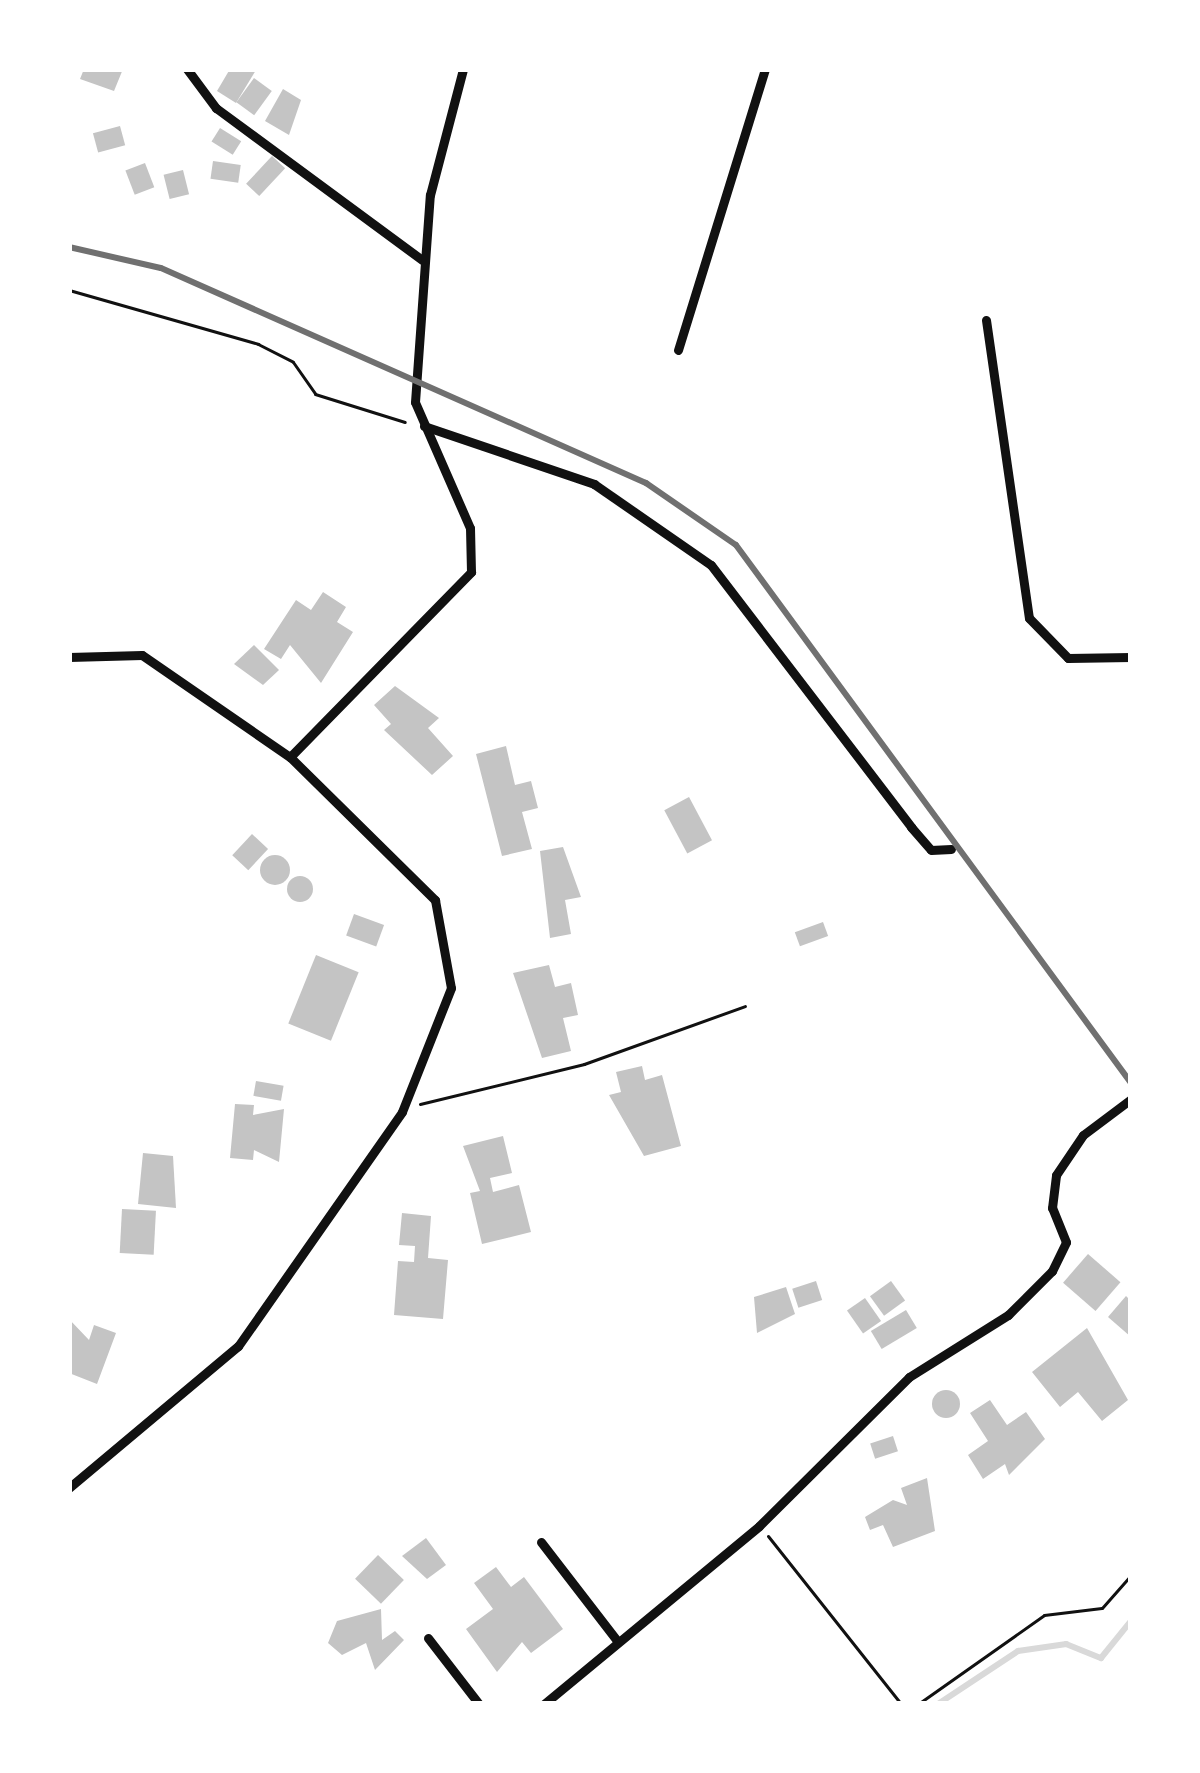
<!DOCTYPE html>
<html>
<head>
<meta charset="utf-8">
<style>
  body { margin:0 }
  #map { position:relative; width:1200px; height:1773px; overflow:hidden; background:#fff; font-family:"Archivo Narrow",sans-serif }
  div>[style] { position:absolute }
  .stream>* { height:6px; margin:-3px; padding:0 3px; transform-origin:3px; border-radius:3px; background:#d9d9d9 }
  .building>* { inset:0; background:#c4c4c4; transform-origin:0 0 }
  .round { border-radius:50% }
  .path>* { height:3px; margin:-1.5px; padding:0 1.5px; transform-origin:1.5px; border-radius:1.5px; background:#111 }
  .minor>* { height:9px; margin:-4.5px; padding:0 4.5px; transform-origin:4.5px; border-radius:4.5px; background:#111 }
  .rail>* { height:6px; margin:-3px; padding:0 3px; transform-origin:3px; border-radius:3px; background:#707070 }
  span { translate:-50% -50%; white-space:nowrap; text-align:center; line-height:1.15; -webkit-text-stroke:10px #fff; paint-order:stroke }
  .frame { position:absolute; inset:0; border:72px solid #fff; pointer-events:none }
</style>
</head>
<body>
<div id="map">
  <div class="stream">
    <div style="left:938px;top:1704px;width:96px;rotate:-33.5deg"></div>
    <div style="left:1018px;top:1651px;width:49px;rotate:-8.3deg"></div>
    <div style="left:1066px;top:1644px;width:38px;rotate:22deg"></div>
    <div style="left:1101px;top:1658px;width:48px;rotate:-51deg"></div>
  </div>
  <div class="building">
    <div style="clip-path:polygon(84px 69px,123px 69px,114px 91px,80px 79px)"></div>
    <div style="clip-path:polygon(230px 69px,256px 70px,236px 103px,217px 91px)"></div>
    <div style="left:254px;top:78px;width:22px;height:30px;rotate:36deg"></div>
    <div style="clip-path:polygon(283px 89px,301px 100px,289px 135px,265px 121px)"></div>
    <div style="left:120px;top:126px;width:20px;height:28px;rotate:75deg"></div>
    <div style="left:220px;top:128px;width:25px;height:16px;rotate:32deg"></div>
    <div style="left:272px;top:156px;width:18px;height:38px;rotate:43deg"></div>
    <div style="left:213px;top:161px;width:28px;height:18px;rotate:8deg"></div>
    <div style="left:145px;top:163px;width:26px;height:21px;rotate:69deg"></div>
    <div style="left:183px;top:170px;width:25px;height:20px;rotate:76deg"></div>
    <div style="clip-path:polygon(323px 592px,346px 607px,337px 622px,353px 632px,321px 683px,290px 645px,281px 659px,264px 649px,296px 600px,311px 610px)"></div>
    <div style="clip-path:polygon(254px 645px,279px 670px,263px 685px,234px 664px)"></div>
    <div style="clip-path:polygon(395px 686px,439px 718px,428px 728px,453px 756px,432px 775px,384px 730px,391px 724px,374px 705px)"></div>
    <div style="clip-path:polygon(506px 746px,515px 785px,531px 781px,538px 808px,522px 812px,532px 849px,502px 856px,476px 754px)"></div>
    <div style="left:689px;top:797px;width:49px;height:28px;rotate:62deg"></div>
    <div style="left:252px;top:834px;width:22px;height:29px;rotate:43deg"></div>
    <div style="clip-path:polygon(563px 847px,581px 897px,565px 900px,571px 934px,550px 938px,540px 851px)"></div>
    <div class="round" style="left:260px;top:855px;width:30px;height:30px"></div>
    <div class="round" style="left:287px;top:876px;width:26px;height:26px"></div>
    <div style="left:354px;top:914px;width:32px;height:23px;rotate:20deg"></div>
    <div style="left:823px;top:922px;width:15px;height:30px;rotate:70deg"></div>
    <div style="left:316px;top:955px;width:46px;height:74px;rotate:22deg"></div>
    <div style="clip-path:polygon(549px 965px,555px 987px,571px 983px,578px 1015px,563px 1018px,571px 1051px,542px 1058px,513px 973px)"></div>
    <div style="clip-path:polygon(642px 1066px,645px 1080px,662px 1075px,681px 1146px,644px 1156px,609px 1095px,621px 1092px,616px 1072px)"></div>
    <div style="left:256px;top:1081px;width:28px;height:15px;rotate:10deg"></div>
    <div style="clip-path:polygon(235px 1104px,254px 1105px,253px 1115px,284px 1109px,279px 1162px,254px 1150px,253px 1160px,230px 1158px)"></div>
    <div style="clip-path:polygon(503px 1136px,512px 1173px,490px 1178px,493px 1192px,519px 1185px,531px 1232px,482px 1244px,470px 1193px,480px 1191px,463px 1146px)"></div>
    <div style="clip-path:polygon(143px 1153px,173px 1156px,176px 1208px,138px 1204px)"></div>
    <div style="left:122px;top:1209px;width:34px;height:44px;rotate:3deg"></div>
    <div style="clip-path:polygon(402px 1213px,431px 1216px,428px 1258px,448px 1260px,443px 1319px,394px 1315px,398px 1261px,414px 1262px,415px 1246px,399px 1245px)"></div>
    <div style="left:1088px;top:1254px;width:43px;height:38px;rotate:41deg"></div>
    <div style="left:816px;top:1281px;width:20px;height:25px;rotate:72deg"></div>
    <div style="left:891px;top:1281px;width:24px;height:26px;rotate:54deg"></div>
    <div style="clip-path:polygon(786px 1287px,795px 1314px,757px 1333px,754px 1297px)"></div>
    <div style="clip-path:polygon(1126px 1296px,1131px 1301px,1131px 1337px,1108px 1317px)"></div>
    <div style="left:865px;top:1298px;width:28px;height:22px;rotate:55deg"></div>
    <div style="left:906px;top:1310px;width:21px;height:41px;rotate:59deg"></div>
    <div style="clip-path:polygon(69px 1319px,89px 1340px,94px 1325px,116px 1333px,97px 1384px,69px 1373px)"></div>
    <div style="clip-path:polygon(1087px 1328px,1128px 1400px,1102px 1421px,1078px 1392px,1060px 1407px,1032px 1372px)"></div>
    <div class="round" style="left:932px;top:1390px;width:28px;height:28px"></div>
    <div style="clip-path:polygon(990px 1400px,1007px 1425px,1026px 1412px,1045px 1439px,1009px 1475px,1005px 1464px,983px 1479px,968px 1455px,988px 1441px,970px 1413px)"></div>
    <div style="left:893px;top:1436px;width:16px;height:24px;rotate:72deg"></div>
    <div style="clip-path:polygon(927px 1478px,935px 1531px,893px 1547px,883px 1525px,870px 1530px,865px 1517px,893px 1500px,907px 1505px,901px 1488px)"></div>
    <div style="clip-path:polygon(426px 1538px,446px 1565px,427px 1579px,402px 1556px)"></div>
    <div style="left:378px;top:1555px;width:36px;height:33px;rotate:44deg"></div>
    <div style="clip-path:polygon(496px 1567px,511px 1587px,524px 1577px,563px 1629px,531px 1653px,522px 1642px,497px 1672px,466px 1629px,493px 1609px,474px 1583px)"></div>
    <div style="clip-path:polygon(381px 1609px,382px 1640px,395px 1631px,404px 1640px,375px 1670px,366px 1643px,342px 1655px,328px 1643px,337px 1621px)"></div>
  </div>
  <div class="path">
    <div style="left:69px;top:290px;width:197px;rotate:15.9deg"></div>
    <div style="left:258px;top:344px;width:39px;rotate:27deg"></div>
    <div style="left:293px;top:362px;width:39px;rotate:55deg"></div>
    <div style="left:315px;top:394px;width:94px;rotate:17.3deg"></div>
    <div style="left:420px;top:1104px;width:169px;rotate:-13.7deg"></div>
    <div style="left:584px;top:1064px;width:171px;rotate:-19.8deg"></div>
    <div style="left:768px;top:1536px;width:214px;rotate:51.6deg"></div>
    <div style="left:918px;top:1704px;width:154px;rotate:-35.2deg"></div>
    <div style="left:1044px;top:1615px;width:58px;rotate:-6.9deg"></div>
    <div style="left:1102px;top:1608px;width:44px;rotate:-48.7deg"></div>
  </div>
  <div class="minor">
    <div style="left:187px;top:69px;width:49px;rotate:53.4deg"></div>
    <div style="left:216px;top:108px;width:256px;rotate:36.4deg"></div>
    <div style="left:986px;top:320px;width:301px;rotate:81.8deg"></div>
    <div style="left:1029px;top:618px;width:56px;rotate:45.7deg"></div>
    <div style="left:1068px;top:658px;width:63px;rotate:-0.9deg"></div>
    <div style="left:678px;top:350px;width:294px;rotate:-72.8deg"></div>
    <div style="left:424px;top:426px;width:180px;rotate:18.8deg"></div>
    <div style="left:594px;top:484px;width:142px;rotate:34.7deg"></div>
    <div style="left:711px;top:565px;width:330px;rotate:52.6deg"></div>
    <div style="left:911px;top:827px;width:30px;rotate:49deg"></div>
    <div style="left:931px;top:850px;width:20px;rotate:-3deg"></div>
    <div style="left:69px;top:657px;width:73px;rotate:-1.6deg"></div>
    <div style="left:142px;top:655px;width:180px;rotate:34.6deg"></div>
    <div style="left:290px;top:757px;width:204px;rotate:44.6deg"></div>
    <div style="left:435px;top:900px;width:89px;rotate:79.7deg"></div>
    <div style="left:451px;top:988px;width:133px;rotate:111.6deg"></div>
    <div style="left:402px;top:1112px;width:286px;rotate:125deg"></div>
    <div style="left:238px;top:1346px;width:221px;rotate:140deg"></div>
    <div style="left:290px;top:757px;width:259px;rotate:-45.6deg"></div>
    <div style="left:471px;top:572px;width:44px;rotate:-91.3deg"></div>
    <div style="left:470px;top:528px;width:137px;rotate:-113.6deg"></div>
    <div style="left:415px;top:402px;width:208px;rotate:-85.9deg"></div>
    <div style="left:430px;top:195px;width:130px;rotate:-75.3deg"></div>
    <div style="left:541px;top:1542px;width:126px;rotate:52.4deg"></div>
    <div style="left:428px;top:1638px;width:83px;rotate:52.3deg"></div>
    <div style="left:544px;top:1704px;width:279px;rotate:-39.6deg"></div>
    <div style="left:759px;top:1526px;width:211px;rotate:-44.8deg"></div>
    <div style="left:909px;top:1377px;width:117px;rotate:-32.1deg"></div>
    <div style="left:1008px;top:1315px;width:62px;rotate:-45deg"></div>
    <div style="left:1052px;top:1271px;width:32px;rotate:-64deg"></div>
    <div style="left:1066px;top:1242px;width:37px;rotate:-112deg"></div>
    <div style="left:1052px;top:1208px;width:33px;rotate:-83deg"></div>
    <div style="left:1056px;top:1175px;width:48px;rotate:-56deg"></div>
    <div style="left:1083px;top:1135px;width:60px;rotate:-36.9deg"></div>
  </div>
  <div class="rail">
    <div style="left:69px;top:247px;width:94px;rotate:12.9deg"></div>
    <div style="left:161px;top:268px;width:531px;rotate:23.91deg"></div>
    <div style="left:646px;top:483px;width:109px;rotate:34.6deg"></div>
    <div style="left:736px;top:545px;width:667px;rotate:53.71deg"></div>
  </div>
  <div class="frame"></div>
</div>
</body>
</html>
